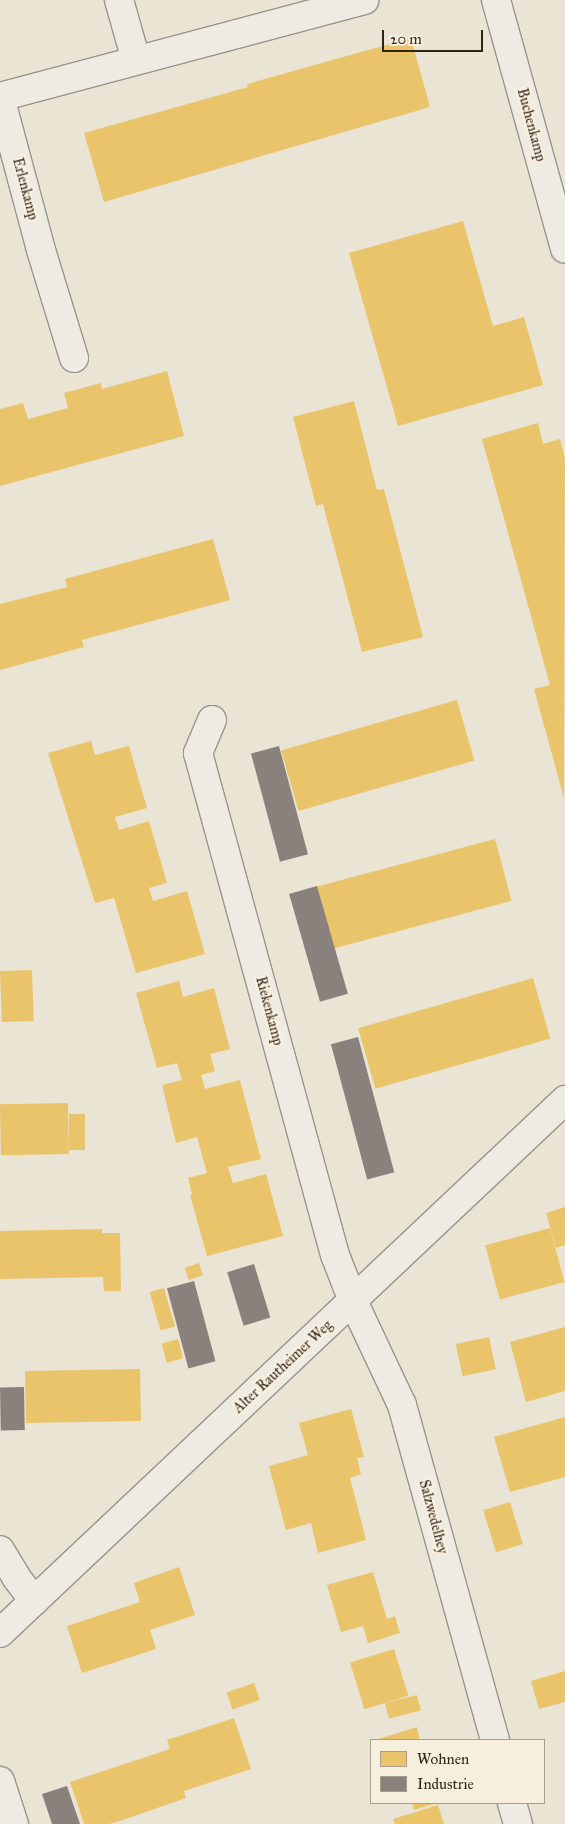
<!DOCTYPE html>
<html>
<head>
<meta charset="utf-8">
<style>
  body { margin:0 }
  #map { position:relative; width:565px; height:1824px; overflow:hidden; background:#eae4d5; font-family:"IM FELL Great Primer",serif }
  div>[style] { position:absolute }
  .homes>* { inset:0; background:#e9c46a; transform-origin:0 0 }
  .industry>* { inset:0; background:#8a817c; transform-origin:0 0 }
  .roads { filter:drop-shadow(1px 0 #9a948b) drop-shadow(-1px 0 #9a948b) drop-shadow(0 1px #9a948b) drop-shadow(0 -1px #9a948b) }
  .minor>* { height:28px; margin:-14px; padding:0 14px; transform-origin:14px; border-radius:14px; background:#eeebe3 }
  span { translate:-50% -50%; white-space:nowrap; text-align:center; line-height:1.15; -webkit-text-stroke:5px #f7efde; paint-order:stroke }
  .street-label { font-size:14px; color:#312218 }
  .legend { position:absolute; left:370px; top:1739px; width:175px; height:65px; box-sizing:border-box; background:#f7efde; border:1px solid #a89d8f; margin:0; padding:6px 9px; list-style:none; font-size:15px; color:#312218 }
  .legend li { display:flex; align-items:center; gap:10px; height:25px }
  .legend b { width:25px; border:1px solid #a89d8f }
  .scale { position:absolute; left:382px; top:30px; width:101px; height:22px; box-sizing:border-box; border:2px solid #312218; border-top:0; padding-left:6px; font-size:15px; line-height:18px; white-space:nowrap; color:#312218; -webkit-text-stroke:4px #f7efde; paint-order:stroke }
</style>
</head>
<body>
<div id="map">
  <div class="homes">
    <div style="clip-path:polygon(411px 38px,430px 107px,104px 202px,84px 133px,248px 87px,247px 84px)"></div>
    <div style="clip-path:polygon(463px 221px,493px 326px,524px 317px,543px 385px,398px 426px,349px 253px)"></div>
    <div style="clip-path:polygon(167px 371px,184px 436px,0 486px,0 409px,23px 403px,28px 419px,68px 408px,64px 393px,101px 383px,102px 389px)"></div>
    <div style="clip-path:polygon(354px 401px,377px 490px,384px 489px,423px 637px,362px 652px,323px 504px,316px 506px,293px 417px)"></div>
    <div style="clip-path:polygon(538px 423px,543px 444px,560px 439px,565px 459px,564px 798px,534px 689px,550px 685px,482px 439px)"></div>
    <div style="clip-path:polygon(213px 539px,230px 600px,82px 640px,84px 647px,0 670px,0 604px,67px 587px,65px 579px)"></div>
    <div style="left:457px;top:700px;width:63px;height:183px;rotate:74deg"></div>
    <div style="clip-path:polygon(91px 741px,95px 755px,129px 746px,147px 808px,115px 817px,119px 830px,149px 821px,167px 883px,149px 888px,153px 901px,187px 891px,205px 954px,136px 973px,114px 898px,95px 903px,48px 753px)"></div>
    <div style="left:495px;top:839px;width:64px;height:184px;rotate:75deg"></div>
    <div style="left:32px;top:970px;width:51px;height:32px;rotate:88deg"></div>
    <div style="left:533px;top:978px;width:63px;height:182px;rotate:74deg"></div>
    <div style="clip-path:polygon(179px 981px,183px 997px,214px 988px,230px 1049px,210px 1054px,215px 1071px,201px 1075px,205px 1089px,240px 1080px,261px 1159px,228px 1167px,233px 1183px,266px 1174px,283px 1236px,207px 1256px,190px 1195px,192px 1194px,188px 1178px,207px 1173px,197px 1137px,176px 1143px,162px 1085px,182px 1080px,177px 1063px,157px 1068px,136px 993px)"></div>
    <div style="left:68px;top:1103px;width:51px;height:68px;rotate:89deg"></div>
    <div style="left:69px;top:1114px;width:16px;height:36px"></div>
    <div style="clip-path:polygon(565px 1207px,565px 1245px,556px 1248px,546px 1213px)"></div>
    <div style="left:550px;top:1228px;width:56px;height:67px;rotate:75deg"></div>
    <div style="clip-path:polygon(102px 1229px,102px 1233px,120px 1233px,121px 1291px,104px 1291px,103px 1277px,0 1279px,0 1231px)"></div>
    <div style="left:199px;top:1263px;width:13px;height:15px;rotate:72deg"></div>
    <div style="left:164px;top:1288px;width:40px;height:15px;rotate:74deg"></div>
    <div style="clip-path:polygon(565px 1327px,565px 1391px,526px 1402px,510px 1342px)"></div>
    <div style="left:489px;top:1337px;width:33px;height:34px;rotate:78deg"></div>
    <div style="left:178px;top:1339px;width:20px;height:17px;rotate:75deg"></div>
    <div style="left:140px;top:1369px;width:52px;height:115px;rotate:89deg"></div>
    <div style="clip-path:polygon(351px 1409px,364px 1457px,357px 1458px,361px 1474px,350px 1478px,366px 1540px,318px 1553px,311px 1523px,286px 1530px,269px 1466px,308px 1455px,299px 1423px)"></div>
    <div style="clip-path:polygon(565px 1417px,565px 1477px,510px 1492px,494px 1437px)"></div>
    <div style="left:510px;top:1502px;width:44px;height:28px;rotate:73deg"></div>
    <div style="clip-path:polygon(179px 1567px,195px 1615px,150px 1630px,156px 1649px,82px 1673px,67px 1626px,140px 1602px,134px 1583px)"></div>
    <div style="clip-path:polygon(373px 1572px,387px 1619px,395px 1616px,400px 1633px,368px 1643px,363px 1626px,341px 1632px,327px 1585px)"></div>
    <div style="left:394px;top:1649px;width:49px;height:46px;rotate:73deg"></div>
    <div style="clip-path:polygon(565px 1671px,565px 1702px,539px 1709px,531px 1681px)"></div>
    <div style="left:254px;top:1683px;width:18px;height:29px;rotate:71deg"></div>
    <div style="left:417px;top:1695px;width:16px;height:33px;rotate:76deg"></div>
    <div style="clip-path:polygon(234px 1718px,251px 1769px,184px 1791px,186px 1798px,120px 1821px,109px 1824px,84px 1824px,70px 1782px,170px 1749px,167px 1740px)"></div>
    <div style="clip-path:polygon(417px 1727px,420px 1740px,375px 1740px)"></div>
    <div style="clip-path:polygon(412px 1803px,437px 1803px,414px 1810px)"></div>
    <div style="clip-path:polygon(438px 1805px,444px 1824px,395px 1824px,393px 1819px)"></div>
  </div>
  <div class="industry">
    <div style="left:279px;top:746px;width:112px;height:29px;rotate:75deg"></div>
    <div style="left:317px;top:886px;width:112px;height:29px;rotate:74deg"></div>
    <div style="left:358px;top:1037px;width:140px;height:28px;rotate:75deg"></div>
    <div style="left:254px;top:1264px;width:56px;height:28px;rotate:73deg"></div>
    <div style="left:194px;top:1281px;width:83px;height:28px;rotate:75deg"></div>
    <div style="left:24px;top:1387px;width:43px;height:24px;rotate:89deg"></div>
    <div style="clip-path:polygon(67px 1786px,80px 1824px,52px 1824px,42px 1794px)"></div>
  </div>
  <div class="roads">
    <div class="minor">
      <div style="left:119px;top:0;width:62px;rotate:74.2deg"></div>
      <div style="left:496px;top:0;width:258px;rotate:74.5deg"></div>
      <div style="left:74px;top:358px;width:113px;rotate:-107deg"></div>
      <div style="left:41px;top:250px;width:158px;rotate:-105deg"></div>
      <div style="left:0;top:97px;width:377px;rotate:-14.9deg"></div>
      <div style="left:212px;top:720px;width:36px;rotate:113deg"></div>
      <div style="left:198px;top:753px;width:520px;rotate:74.74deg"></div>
      <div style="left:335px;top:1255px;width:49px;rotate:68.6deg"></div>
      <div style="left:353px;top:1301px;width:115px;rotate:64.8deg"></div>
      <div style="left:402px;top:1405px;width:348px;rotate:74.5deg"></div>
      <div style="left:0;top:1550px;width:31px;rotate:59deg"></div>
      <div style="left:16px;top:1577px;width:30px;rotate:53deg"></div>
      <div style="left:0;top:1633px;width:777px;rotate:-43.33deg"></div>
      <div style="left:0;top:1781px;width:45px;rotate:72deg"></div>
      <div style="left:512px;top:1803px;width:22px;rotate:74deg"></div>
    </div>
  </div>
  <div class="street-label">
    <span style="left:531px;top:125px;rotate:75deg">Buchenkamp</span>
    <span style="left:25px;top:189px;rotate:75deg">Erlenkamp</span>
    <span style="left:269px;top:1011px;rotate:75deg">Riekenkamp</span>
    <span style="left:283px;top:1367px;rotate:-43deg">Alter Rautheimer Weg</span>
    <span style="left:433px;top:1517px;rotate:75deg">Salzwedelhey</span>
  </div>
  <ul class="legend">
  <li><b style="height:14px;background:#e9c46a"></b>Wohnen</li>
  <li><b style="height:14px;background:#8a817c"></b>Industrie</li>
  </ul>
  <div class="scale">20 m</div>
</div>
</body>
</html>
